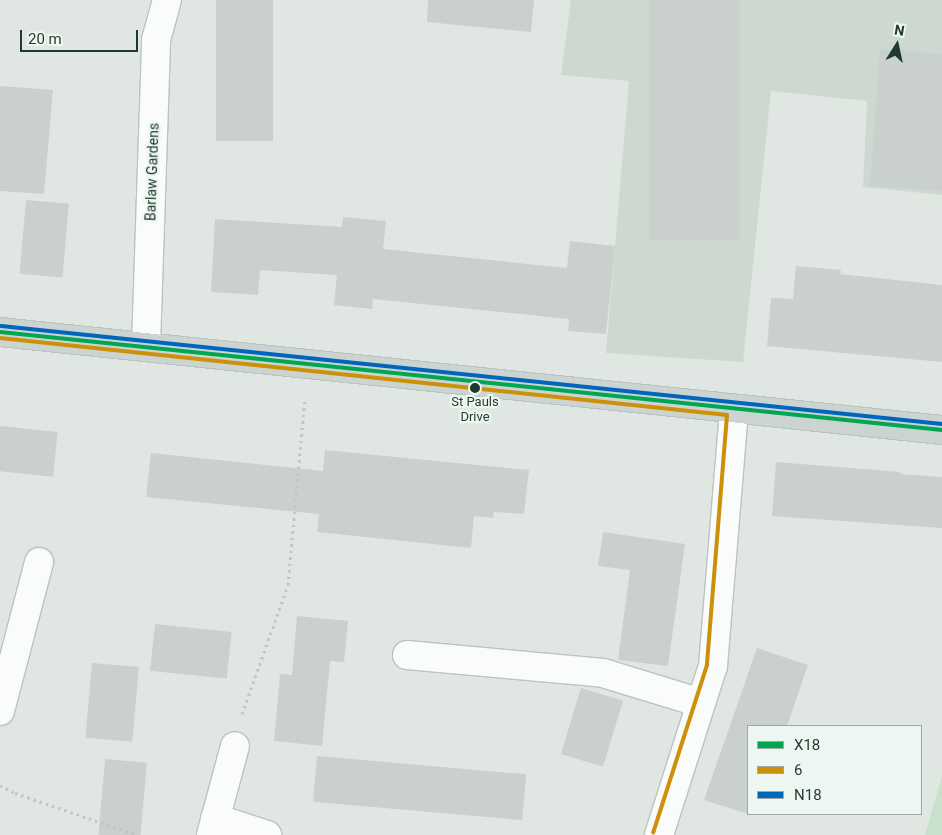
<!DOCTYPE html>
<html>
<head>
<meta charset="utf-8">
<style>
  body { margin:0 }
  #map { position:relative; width:942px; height:835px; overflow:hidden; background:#e0e7e2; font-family:Roboto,sans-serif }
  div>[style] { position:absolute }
  .built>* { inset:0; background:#cdd8d1 }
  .green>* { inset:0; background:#c8e1ca }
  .building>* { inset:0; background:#cad0cd; transform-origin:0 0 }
  .path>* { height:3px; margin-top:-1.5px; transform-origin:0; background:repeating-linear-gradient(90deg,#bec7c3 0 2.5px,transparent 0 6.5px) }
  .roads { filter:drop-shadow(1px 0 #bac3bf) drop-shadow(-1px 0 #bac3bf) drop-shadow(0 1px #bac3bf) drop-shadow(0 -1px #bac3bf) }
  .minor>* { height:28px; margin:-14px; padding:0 14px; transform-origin:14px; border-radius:14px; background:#fafbfb }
  .major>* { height:28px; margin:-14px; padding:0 14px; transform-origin:14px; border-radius:14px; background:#cbd4d0 }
  .bus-1>* { height:4px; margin:-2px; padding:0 2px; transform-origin:2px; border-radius:2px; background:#00a651 }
  .bus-2>* { height:4px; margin:-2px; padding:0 2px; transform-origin:2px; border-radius:2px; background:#cc9009 }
  .bus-3>* { height:4px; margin:-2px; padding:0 2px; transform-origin:2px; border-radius:2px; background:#0065bd }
  .dots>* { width:14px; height:14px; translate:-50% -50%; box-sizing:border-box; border:2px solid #edf6f0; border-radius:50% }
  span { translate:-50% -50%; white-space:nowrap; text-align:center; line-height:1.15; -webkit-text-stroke:4.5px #edf6f0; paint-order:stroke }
  .bus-label { font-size:13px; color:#1e392d }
  .street-label { font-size:14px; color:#1e392d }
  .legend { position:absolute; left:747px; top:725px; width:175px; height:90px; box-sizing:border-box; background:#edf6f0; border:1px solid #9aaaa2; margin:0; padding:6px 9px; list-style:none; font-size:15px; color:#1e392d }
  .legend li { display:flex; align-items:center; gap:10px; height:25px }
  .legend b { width:25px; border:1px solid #9aaaa2 }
  .north { position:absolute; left:872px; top:20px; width:50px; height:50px; -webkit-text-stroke:4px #edf6f0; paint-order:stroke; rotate:10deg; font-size:14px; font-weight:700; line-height:20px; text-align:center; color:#1e392d }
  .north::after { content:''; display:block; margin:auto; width:18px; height:22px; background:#1e392d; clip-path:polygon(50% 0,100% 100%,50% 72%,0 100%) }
  .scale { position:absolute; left:20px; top:30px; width:118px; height:22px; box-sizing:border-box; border:2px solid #1e392d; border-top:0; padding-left:6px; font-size:15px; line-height:18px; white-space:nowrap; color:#1e392d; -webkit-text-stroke:4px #edf6f0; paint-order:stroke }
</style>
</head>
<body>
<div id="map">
  <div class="built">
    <div style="clip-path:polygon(571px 0,942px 0,942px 195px,863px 187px,867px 101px,771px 91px,743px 362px,606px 353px,629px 81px,561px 75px)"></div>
  </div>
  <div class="green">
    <div style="clip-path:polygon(942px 776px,942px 835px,925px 835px)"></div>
  </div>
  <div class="building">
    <div style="left:216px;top:0;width:57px;height:141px"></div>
    <div style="clip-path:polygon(428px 0,534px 0,531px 32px,427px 22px)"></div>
    <div style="left:649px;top:0;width:91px;height:240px"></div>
    <div style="clip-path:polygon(880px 49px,942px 54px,942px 191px,870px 186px)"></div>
    <div style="clip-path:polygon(0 86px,53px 90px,44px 194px,0 191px)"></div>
    <div style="left:26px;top:200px;width:43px;height:74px;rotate:5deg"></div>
    <div style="clip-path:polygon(343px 217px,386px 221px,383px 249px,567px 268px,570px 241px,615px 246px,606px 334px,568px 331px,569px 319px,373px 299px,372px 309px,334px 305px,337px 275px,260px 270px,258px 295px,211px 292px,215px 219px,342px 227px)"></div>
    <div style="clip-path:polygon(796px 266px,841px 270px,840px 274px,942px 285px,942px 362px,767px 346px,771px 298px,793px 299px)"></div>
    <div style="left:0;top:426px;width:58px;height:45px;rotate:6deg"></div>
    <div style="clip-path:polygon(325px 450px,529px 470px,524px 514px,494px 512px,493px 518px,474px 516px,471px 548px,317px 532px,319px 514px,146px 497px,151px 453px,323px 471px)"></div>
    <div style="clip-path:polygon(776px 462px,900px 472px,900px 474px,942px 477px,942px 528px,772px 516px)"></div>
    <div style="clip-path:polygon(603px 532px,685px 544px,668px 666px,618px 660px,630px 570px,598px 566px)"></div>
    <div style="clip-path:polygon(297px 616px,348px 621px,344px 662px,330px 661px,322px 746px,274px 741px,280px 674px,292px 675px)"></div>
    <div style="left:155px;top:624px;width:77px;height:47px;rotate:6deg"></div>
    <div style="clip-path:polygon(757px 648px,808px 665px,787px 726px,748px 726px,748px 814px,704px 800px)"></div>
    <div style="left:92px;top:663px;width:47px;height:75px;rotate:5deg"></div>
    <div style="left:581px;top:688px;width:44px;height:69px;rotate:17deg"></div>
    <div style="left:317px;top:756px;width:210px;height:46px;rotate:5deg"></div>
    <div style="left:105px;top:759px;width:42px;height:76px;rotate:5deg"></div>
  </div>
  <div class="path">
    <div style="left:242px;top:714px;width:137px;rotate:-70.4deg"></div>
    <div style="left:288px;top:585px;width:187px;rotate:-84.8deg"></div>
    <div style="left:0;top:785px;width:17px;rotate:28deg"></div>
    <div style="left:15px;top:793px;width:129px;rotate:19deg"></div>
  </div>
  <div class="roads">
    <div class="minor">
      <div style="left:146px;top:346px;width:306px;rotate:-88.1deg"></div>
      <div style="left:156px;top:40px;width:41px;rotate:-74.6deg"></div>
      <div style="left:407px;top:655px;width:197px;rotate:5.2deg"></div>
      <div style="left:603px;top:673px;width:102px;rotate:17deg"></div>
      <div style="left:0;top:711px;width:154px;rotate:-75.3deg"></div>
      <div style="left:215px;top:818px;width:55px;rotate:18.1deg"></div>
      <div style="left:211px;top:835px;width:92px;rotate:-74.9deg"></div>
      <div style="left:659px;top:835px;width:177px;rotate:-72.3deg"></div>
      <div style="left:713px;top:666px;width:258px;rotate:-85.3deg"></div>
    </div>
    <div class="major">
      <div style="left:0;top:332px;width:947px;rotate:5.94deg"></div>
    </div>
  </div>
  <div class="bus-1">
    <div style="left:0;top:332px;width:947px;rotate:5.94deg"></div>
  </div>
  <div class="bus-2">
    <div style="left:0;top:338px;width:731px;rotate:6.05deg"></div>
    <div style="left:727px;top:415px;width:251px;rotate:94.6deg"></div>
    <div style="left:707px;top:665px;width:176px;rotate:107.8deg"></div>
  </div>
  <div class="bus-3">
    <div style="left:1px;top:326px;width:946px;rotate:5.95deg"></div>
  </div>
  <div class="dots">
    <div style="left:475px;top:388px;background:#1e392d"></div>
  </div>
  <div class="bus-label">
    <span style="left:475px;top:410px">St Pauls<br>Drive</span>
  </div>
  <div class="street-label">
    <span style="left:152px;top:172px;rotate:-88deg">Barlaw Gardens</span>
  </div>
  <ul class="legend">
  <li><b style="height:6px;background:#00a651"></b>X18</li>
  <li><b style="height:6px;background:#cc9009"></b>6</li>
  <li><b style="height:6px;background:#0065bd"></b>N18</li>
  </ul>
  <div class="north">N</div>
  <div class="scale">20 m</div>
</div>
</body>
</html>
